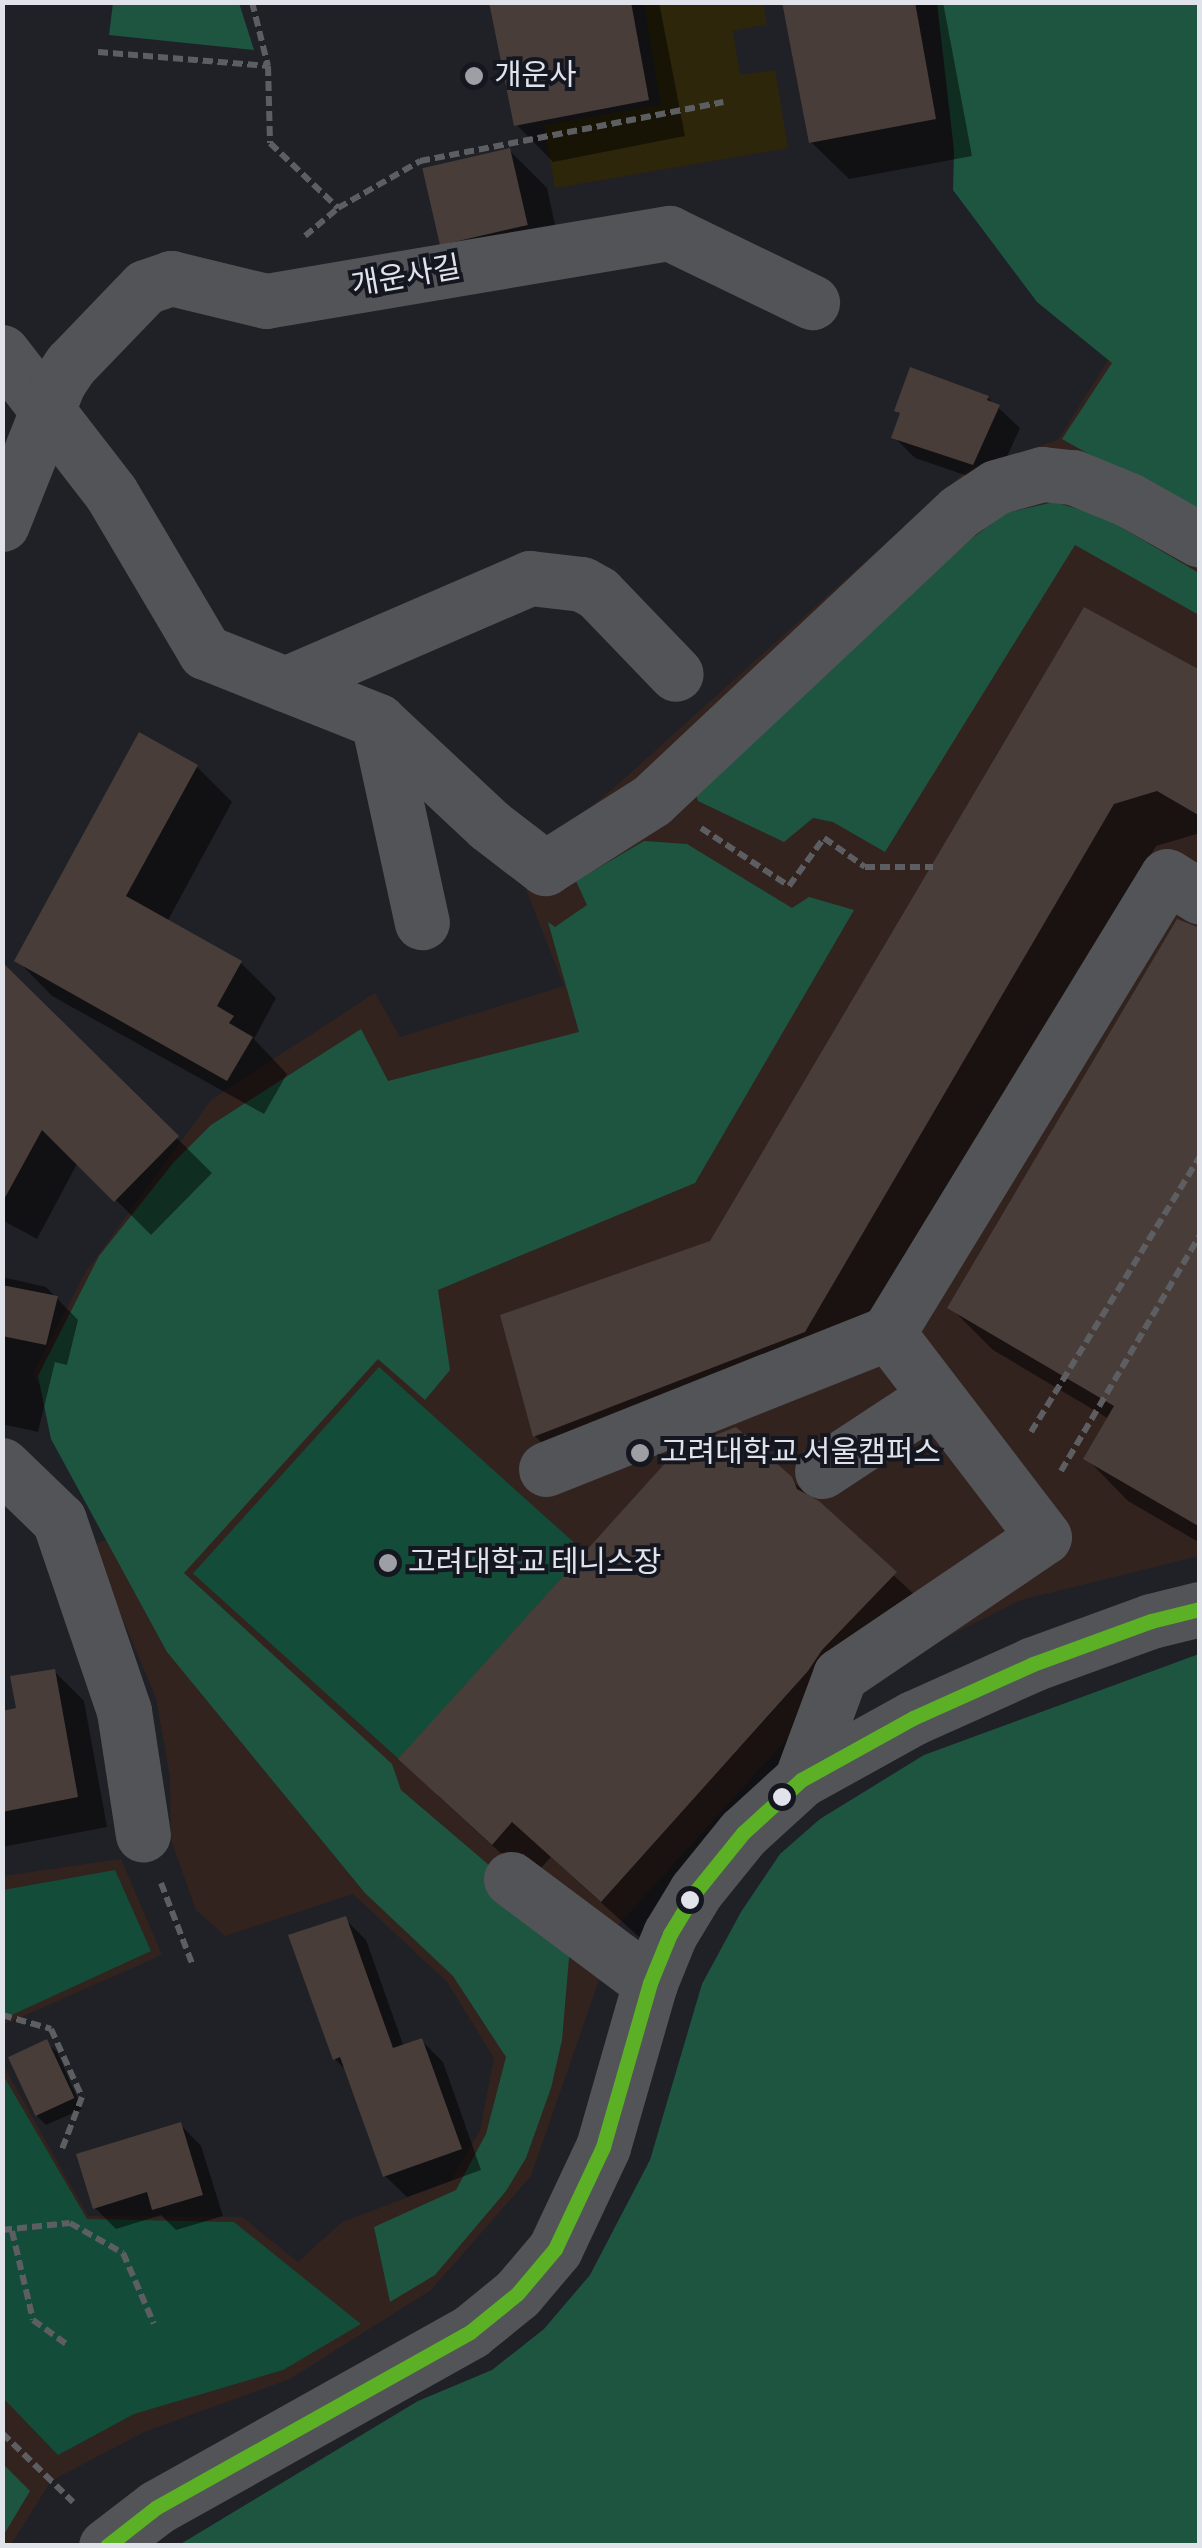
<!DOCTYPE html>
<html>
<head>
<meta charset="utf-8">
<style>
  body { margin:0 }
  #map { position:relative; width:1202px; height:2548px; overflow:hidden; background:#202126; font-family:"Alegreya Sans","Noto Sans KR",sans-serif }
  div>[style] { position:absolute }
  .education>* { inset:0; background:#32231f }
  .green>* { inset:0; background:#134c39; transform-origin:0 0 }
  .forest>* { inset:0; background:#1e5541 }
  .sand>* { inset:0; background:#2d260a }
  .shadow>* { inset:0; background:#0007 }
  .building>* { inset:0; background:#483d39; transform-origin:0 0 }
  .path>* { height:6px; margin-top:-3px; transform-origin:0; background:repeating-linear-gradient(90deg,#5d5e62 0 10px,transparent 0 15px) }
  .minor>* { height:55px; margin:-27.5px; padding:0 27.5px; transform-origin:27.5px; border-radius:27.5px; background:#535457 }
  .bus-1>* { height:15px; margin:-7.5px; padding:0 7.5px; transform-origin:7.5px; border-radius:7.5px; background:#5bb025 }
  .dots>* { width:28px; height:28px; translate:-50% -50%; box-sizing:border-box; border:5px solid #141720; border-radius:50% }
  span { translate:-50% -50%; white-space:nowrap; text-align:center; line-height:1.15; -webkit-text-stroke:8px #141720; paint-order:stroke }
  .poi-label { font-size:30px; color:#e1e3ea }
  .left { translate:0 -50%; text-align:left }
  .street-label { font-size:30px; color:#e1e3ea }
  .frame { position:absolute; inset:0; border:5px solid #e1e3ea; pointer-events:none }
</style>
</head>
<body>
<div id="map">
  <div class="education">
    <div style="clip-path:polygon(1199px 297px,1199px 1556px,1021px 1600px,823px 1699px,618px 1925px,531px 2176px,431px 2290px,290px 2379px,144px 2432px,51px 2481px,10px 2546px,2px 2545px,2px 2063px,88px 2216px,242px 2217px,298px 2262px,342px 2222px,451px 2181px,480px 2130px,494px 2058px,447px 1982px,353px 1894px,225px 1936px,196px 1910px,171px 1840px,170px 1777px,156px 1698px,92px 1546px,127px 1531px,33px 1374px,85px 1273px,212px 1099px,375px 993px,400px 1037px,564px 986px,517px 867px,615px 787px,968px 469px,1058px 440px,1114px 351px)"></div>
    <div style="clip-path:polygon(121px 1859px,162px 1955px,3px 2025px,3px 1876px)"></div>
  </div>
  <div class="green">
    <div style="left:379px;top:1367px;width:277px;height:278px;rotate:42deg"></div>
    <div style="clip-path:polygon(115px 1870px,151px 1951px,3px 2019px,3px 1890px)"></div>
    <div style="clip-path:polygon(2px 2073px,87px 2219px,234px 2222px,361px 2324px,283px 2370px,134px 2414px,58px 2455px,3px 2398px)"></div>
  </div>
  <div class="forest">
    <div style="clip-path:polygon(113px 3px,239px 3px,254px 50px,109px 35px)"></div>
    <div style="clip-path:polygon(937px 3px,1199px 3px,1199px 516px,1062px 439px,1112px 363px,1037px 302px,953px 190px,954px 150px)"></div>
    <div style="clip-path:polygon(1054px 502px,1102px 516px,1199px 573px,1199px 615px,1075px 545px,885px 852px,833px 822px,813px 818px,784px 842px,698px 801px,695px 791px,971px 539px,1006px 513px)"></div>
    <div style="clip-path:polygon(644px 841px,687px 844px,792px 908px,809px 897px,854px 910px,695px 1183px,438px 1290px,450px 1370px,425px 1400px,378px 1359px,184px 1573px,392px 1764px,401px 1790px,571px 1935px,562px 2040px,551px 2088px,526px 2158px,506px 2191px,435px 2275px,390px 2302px,374px 2227px,456px 2190px,486px 2134px,506px 2057px,453px 1976px,365px 1893px,167px 1652px,51px 1439px,38px 1376px,99px 1256px,174px 1162px,211px 1125px,361px 1029px,388px 1081px,579px 1032px,548px 922px,555px 927px,587px 905px,576px 881px)"></div>
    <div style="clip-path:polygon(1199px 1654px,1199px 2545px,179px 2545px,418px 2401px,492px 2370px,544px 2329px,590px 2275px,650px 2160px,702px 1984px,741px 1912px,780px 1854px,820px 1819px,924px 1755px)"></div>
    <div style="clip-path:polygon(3px 2464px,30px 2491px,3px 2536px)"></div>
  </div>
  <div class="sand">
    <div style="clip-path:polygon(644px 3px,763px 3px,767px 24px,733px 31px,740px 75px,775px 70px,788px 148px,555px 188px,544px 125px,661px 105px)"></div>
  </div>
  <div class="shadow">
    <div style="clip-path:polygon(492px 2px,659px 2px,685px 136px,553px 162px,516px 124px)"></div>
    <div style="clip-path:polygon(785px 2px,943px 2px,972px 156px,849px 179px,811px 142px)"></div>
    <div style="clip-path:polygon(509px 150px,547px 188px,563px 262px,478px 276px,441px 239px)"></div>
    <div style="clip-path:polygon(988px 398px,1020px 428px,994px 485px,915px 458px,894px 437px)"></div>
    <div style="clip-path:polygon(1200px 673px,1200px 833px,1156px 846px,848px 1375px,578px 1479px,535px 1436px,711px 1243px)"></div>
    <div style="clip-path:polygon(197px 767px,232px 802px,167px 922px,241px 963px,276px 998px,254px 1039px,287px 1074px,264px 1114px,52px 996px,17px 960px)"></div>
    <div style="clip-path:polygon(1200px 943px,1200px 1543px,1128px 1501px,1086px 1458px,1109px 1419px,993px 1350px,950px 1307px)"></div>
    <div style="clip-path:polygon(10px 973px,212px 1173px,151px 1235px,78px 1162px,37px 1239px,2px 1220px,2px 986px)"></div>
    <div style="clip-path:polygon(2px 1277px,46px 1287px,78px 1320px,67px 1365px,55px 1362px,38px 1432px,2px 1424px)"></div>
    <div style="clip-path:polygon(790px 1479px,932px 1611px,639px 1937px,551px 1857px,530px 1880px,438px 1796px)"></div>
    <div style="clip-path:polygon(54px 1671px,84px 1701px,107px 1827px,2px 1847px,2px 1713px,19px 1710px)"></div>
    <div style="clip-path:polygon(345px 1919px,366px 1940px,404px 2047px,422px 2041px,443px 2062px,481px 2170px,407px 2197px,385px 2176px,348px 2072px,335px 2059px)"></div>
    <div style="clip-path:polygon(46px 2042px,57px 2052px,82px 2109px,46px 2125px,36px 2115px)"></div>
    <div style="clip-path:polygon(180px 2124px,201px 2146px,223px 2216px,176px 2230px,161px 2215px,116px 2229px,95px 2208px)"></div>
  </div>
  <div class="building">
    <div style="clip-path:polygon(489px 2px,631px 2px,649px 100px,514px 126px)"></div>
    <div style="clip-path:polygon(782px 2px,915px 2px,936px 119px,809px 143px)"></div>
    <div style="left:510px;top:148px;width:79px;height:90px;rotate:77deg"></div>
    <div style="clip-path:polygon(910px 367px,989px 396px,987px 400px,1000px 405px,973px 465px,891px 438px,900px 413px,894px 411px)"></div>
    <div style="clip-path:polygon(1084px 607px,1200px 670px,1200px 816px,1157px 791px,1114px 804px,805px 1332px,533px 1437px,500px 1315px,710px 1241px)"></div>
    <div style="clip-path:polygon(139px 732px,198px 765px,126px 896px,242px 961px,217px 1006px,234px 1016px,229px 1023px,253px 1037px,227px 1081px,14px 961px)"></div>
    <div style="clip-path:polygon(1177px 919px,1200px 928px,1200px 1527px,1083px 1459px,1114px 1406px,947px 1308px)"></div>
    <div style="clip-path:polygon(2px 962px,179px 1136px,114px 1202px,42px 1130px,2px 1203px)"></div>
    <div style="clip-path:polygon(2px 1285px,58px 1296px,46px 1345px,2px 1336px)"></div>
    <div style="clip-path:polygon(736px 1427px,792px 1477px,797px 1489px,819px 1501px,897px 1572px,822px 1650px,808px 1671px,601px 1902px,512px 1822px,492px 1845px,398px 1759px,677px 1450px)"></div>
    <div style="clip-path:polygon(55px 1669px,78px 1797px,2px 1812px,2px 1711px,16px 1708px,10px 1676px)"></div>
    <div style="clip-path:polygon(346px 1916px,393px 2048px,422px 2038px,462px 2149px,383px 2177px,340px 2057px,333px 2060px,288px 1935px)"></div>
    <div style="left:47px;top:2039px;width:65px;height:43px;rotate:65deg"></div>
    <div style="clip-path:polygon(181px 2122px,203px 2195px,152px 2210px,147px 2192px,93px 2209px,76px 2154px)"></div>
  </div>
  <div class="path">
    <div style="left:252px;top:2px;width:66px;rotate:76deg"></div>
    <div style="left:268px;top:66px;width:77px;rotate:88.5deg"></div>
    <div style="left:270px;top:143px;width:94px;rotate:43.7deg"></div>
    <div style="left:338px;top:208px;width:95px;rotate:-29.8deg"></div>
    <div style="left:420px;top:161px;width:309px;rotate:-11deg"></div>
    <div style="left:98px;top:52px;width:171px;rotate:4.7deg"></div>
    <div style="left:305px;top:236px;width:43px;rotate:-40.3deg"></div>
    <div style="left:701px;top:828px;width:105px;rotate:33.4deg"></div>
    <div style="left:789px;top:886px;width:59px;rotate:-53.9deg"></div>
    <div style="left:824px;top:838px;width:50px;rotate:35.3deg"></div>
    <div style="left:865px;top:867px;width:68px"></div>
    <div style="left:1031px;top:1432px;width:324px;rotate:-58.5deg"></div>
    <div style="left:1061px;top:1471px;width:274px;rotate:-59.5deg"></div>
    <div style="left:161px;top:1883px;width:89px;rotate:68.9deg"></div>
    <div style="left:2px;top:2015px;width:51px;rotate:15.9deg"></div>
    <div style="left:51px;top:2029px;width:75px;rotate:65.5deg"></div>
    <div style="left:82px;top:2097px;width:56px;rotate:111deg"></div>
    <div style="left:2px;top:2230px;width:68px;rotate:-5.9deg"></div>
    <div style="left:70px;top:2223px;width:61px;rotate:29.5deg"></div>
    <div style="left:123px;top:2253px;width:77px;rotate:66.4deg"></div>
    <div style="left:12px;top:2231px;width:91px;rotate:76.7deg"></div>
    <div style="left:33px;top:2320px;width:44px;rotate:35.8deg"></div>
    <div style="left:2px;top:2433px;width:99px;rotate:44.2deg"></div>
  </div>
  <div class="minor">
    <div style="left:2px;top:352px;width:178px;rotate:52.3deg"></div>
    <div style="left:111px;top:493px;width:185px;rotate:59.4deg"></div>
    <div style="left:205px;top:652px;width:186px;rotate:21.7deg"></div>
    <div style="left:378px;top:721px;width:152px;rotate:43.1deg"></div>
    <div style="left:489px;top:825px;width:71px;rotate:37.5deg"></div>
    <div style="left:545px;top:868px;width:127px;rotate:-32.4deg"></div>
    <div style="left:652px;top:800px;width:422px;rotate:-43.2deg"></div>
    <div style="left:960px;top:511px;width:43px;rotate:-33.7deg"></div>
    <div style="left:996px;top:487px;width:48px;rotate:-15.8deg"></div>
    <div style="left:1042px;top:474px;width:31px;rotate:6deg"></div>
    <div style="left:1073px;top:477px;width:61px;rotate:22.3deg"></div>
    <div style="left:1129px;top:500px;width:81px;rotate:29.4deg"></div>
    <div style="left:2px;top:524px;width:152px;rotate:-68.3deg"></div>
    <div style="left:58px;top:383px;width:23px;rotate:-56deg"></div>
    <div style="left:71px;top:364px;width:107px;rotate:-46.1deg"></div>
    <div style="left:145px;top:287px;width:28px;rotate:-19deg"></div>
    <div style="left:171px;top:278px;width:98px;rotate:13.6deg"></div>
    <div style="left:266px;top:301px;width:409px;rotate:-9.6deg"></div>
    <div style="left:669px;top:233px;width:159px;rotate:25.8deg"></div>
    <div style="left:285px;top:684px;width:267px;rotate:-23.4deg"></div>
    <div style="left:530px;top:578px;width:52px;rotate:6.6deg"></div>
    <div style="left:582px;top:584px;width:18px;rotate:29deg"></div>
    <div style="left:598px;top:593px;width:112px;rotate:46.1deg"></div>
    <div style="left:378px;top:721px;width:206px;rotate:77.7deg"></div>
    <div style="left:2px;top:1465px;width:79px;rotate:44deg"></div>
    <div style="left:59px;top:1520px;width:202px;rotate:71.2deg"></div>
    <div style="left:124px;top:1711px;width:125px;rotate:81.3deg"></div>
    <div style="left:546px;top:1469px;width:368px;rotate:-21.7deg"></div>
    <div style="left:822px;top:1471px;width:136px;rotate:-33.3deg"></div>
    <div style="left:801px;top:1780px;width:112px;rotate:-69.6deg"></div>
    <div style="left:840px;top:1675px;width:246px;rotate:-34.1deg"></div>
    <div style="left:1044px;top:1537px;width:257px;rotate:-127.4deg"></div>
    <div style="left:888px;top:1333px;width:535px;rotate:-58.6deg"></div>
    <div style="left:1167px;top:876px;width:39px;rotate:32deg"></div>
    <div style="left:511px;top:1879px;width:174px;rotate:36.8deg"></div>
    <div style="left:106px;top:2546px;width:64px;rotate:-37.4deg"></div>
    <div style="left:157px;top:2507px;width:359px;rotate:-29.2deg"></div>
    <div style="left:470px;top:2332px;width:60px;rotate:-39deg"></div>
    <div style="left:517px;top:2294px;width:59px;rotate:-49.8deg"></div>
    <div style="left:555px;top:2249px;width:113px;rotate:-64.8deg"></div>
    <div style="left:603px;top:2147px;width:171px;rotate:-74deg"></div>
    <div style="left:650px;top:1983px;width:53px;rotate:-67.8deg"></div>
    <div style="left:670px;top:1934px;width:50px;rotate:-58.8deg"></div>
    <div style="left:696px;top:1891px;width:75px;rotate:-51deg"></div>
    <div style="left:743px;top:1833px;width:79px;rotate:-42.4deg"></div>
    <div style="left:801px;top:1780px;width:128px;rotate:-29deg"></div>
    <div style="left:913px;top:1718px;width:132px;rotate:-24.2deg"></div>
    <div style="left:1033px;top:1664px;width:126px;rotate:-20deg"></div>
    <div style="left:1151px;top:1621px;width:50px;rotate:-13.8deg"></div>
  </div>
  <div class="bus-1">
    <div style="left:107px;top:2546px;width:63px;rotate:-38deg"></div>
    <div style="left:157px;top:2507px;width:359px;rotate:-29.2deg"></div>
    <div style="left:470px;top:2332px;width:60px;rotate:-39deg"></div>
    <div style="left:517px;top:2294px;width:59px;rotate:-49.8deg"></div>
    <div style="left:555px;top:2249px;width:113px;rotate:-64.8deg"></div>
    <div style="left:603px;top:2147px;width:171px;rotate:-74deg"></div>
    <div style="left:650px;top:1983px;width:53px;rotate:-67.8deg"></div>
    <div style="left:670px;top:1934px;width:50px;rotate:-58.8deg"></div>
    <div style="left:696px;top:1891px;width:75px;rotate:-51deg"></div>
    <div style="left:743px;top:1833px;width:79px;rotate:-42.4deg"></div>
    <div style="left:801px;top:1780px;width:128px;rotate:-29deg"></div>
    <div style="left:913px;top:1718px;width:132px;rotate:-24.2deg"></div>
    <div style="left:1033px;top:1664px;width:126px;rotate:-20deg"></div>
    <div style="left:1151px;top:1621px;width:50px;rotate:-13.8deg"></div>
  </div>
  <div class="dots">
    <div style="left:474px;top:76px;background:#9d9fa5"></div>
    <div style="left:640px;top:1453px;background:#9d9fa5"></div>
    <div style="left:388px;top:1563px;background:#9d9fa5"></div>
    <div style="left:782px;top:1797px;background:#e1e3ea"></div>
    <div style="left:690px;top:1900px;background:#e1e3ea"></div>
  </div>
  <div class="poi-label">
    <span class="left" style="left:494px;top:76px">개운사</span>
    <span class="left" style="left:660px;top:1453px">고려대학교 서울캠퍼스</span>
    <span class="left" style="left:408px;top:1563px">고려대학교 테니스장</span>
  </div>
  <div class="street-label">
    <span style="left:406px;top:277px;rotate:-10deg">개운사길</span>
  </div>
  <div class="frame"></div>
</div>
</body>
</html>
